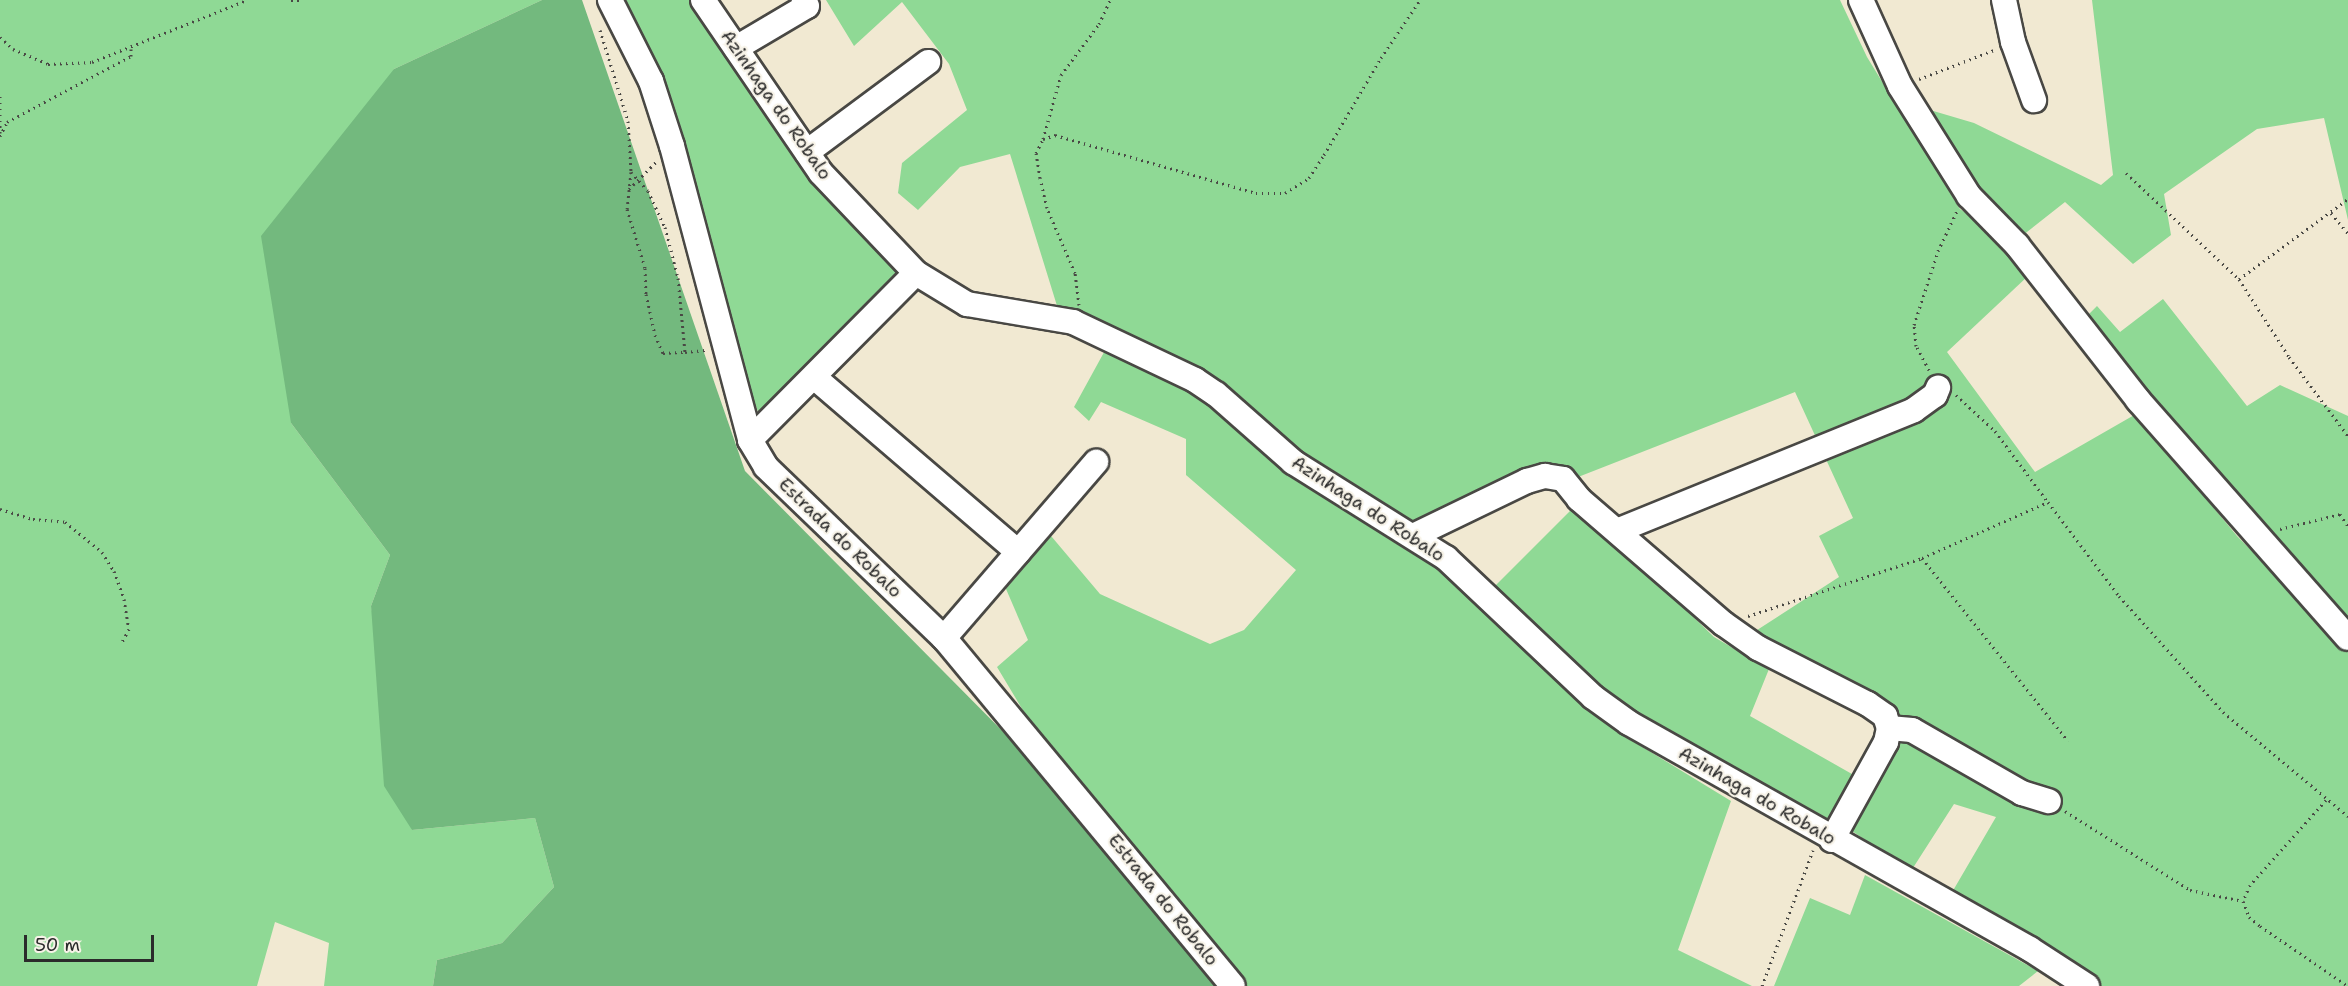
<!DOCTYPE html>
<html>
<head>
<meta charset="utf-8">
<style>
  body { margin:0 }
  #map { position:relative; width:2348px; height:986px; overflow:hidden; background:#f1e9d2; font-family:"Shantell Sans",sans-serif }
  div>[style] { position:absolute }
  .green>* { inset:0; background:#8fd995 }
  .forest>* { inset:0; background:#73b97e }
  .path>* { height:3px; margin-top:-1.5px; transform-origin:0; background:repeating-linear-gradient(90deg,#494844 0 1.5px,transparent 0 6px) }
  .roads { filter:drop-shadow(2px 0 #494844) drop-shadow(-2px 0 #494844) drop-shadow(0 2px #494844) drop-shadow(0 -2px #494844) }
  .minor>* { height:24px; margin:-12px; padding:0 12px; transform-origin:12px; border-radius:12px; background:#fff }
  span { translate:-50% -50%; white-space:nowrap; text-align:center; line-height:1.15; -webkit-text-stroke:4.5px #f7f3e8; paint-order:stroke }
  .street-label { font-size:18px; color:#2b2b2b }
  .scale { position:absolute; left:24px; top:935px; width:130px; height:27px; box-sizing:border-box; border:3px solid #2b2b2b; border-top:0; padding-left:8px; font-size:18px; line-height:21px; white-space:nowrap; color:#2b2b2b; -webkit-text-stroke:4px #f7f3e8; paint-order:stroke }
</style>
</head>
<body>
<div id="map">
  <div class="green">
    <div style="clip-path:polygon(0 0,542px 0,394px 69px,291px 423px,390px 555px,371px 606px,412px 830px,535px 818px,554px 887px,502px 943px,437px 960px,433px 986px,324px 986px,329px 943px,275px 922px,257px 986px,0 986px)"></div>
    <div style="clip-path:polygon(621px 0,691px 0,848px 221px,905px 272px,763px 422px,732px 355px,669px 94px)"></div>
    <div style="clip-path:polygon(826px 0,1840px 0,1867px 57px,1960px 209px,2004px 238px,2028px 276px,1947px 352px,2035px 472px,2136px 414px,2237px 536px,2348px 648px,2348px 986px,2099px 986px,1951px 894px,1996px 817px,1954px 804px,1911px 871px,1852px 831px,1776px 798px,1627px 712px,1573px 669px,1493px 588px,1577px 504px,1714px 637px,1769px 669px,1750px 716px,1873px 786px,1893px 746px,1858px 691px,1754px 632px,1839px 577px,1819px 536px,1853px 518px,1795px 392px,1573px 479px,1491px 490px,1409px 524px,1292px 452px,1215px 376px,1058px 309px,1010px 154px,960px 167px,918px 210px,898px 193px,902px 163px,967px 110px,949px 64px,902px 2px,854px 46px)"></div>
    <div style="clip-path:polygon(2092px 0,2348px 0,2348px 220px,2324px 118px,2257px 129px,2164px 194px,2171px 235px,2133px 264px,2065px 202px,2018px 239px,1965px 177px,1930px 110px,1974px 123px,2101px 185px,2113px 175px)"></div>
    <div style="clip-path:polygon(2163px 299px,2247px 406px,2280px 385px,2348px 416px,2348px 623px,2083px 320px,2097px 306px,2120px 332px)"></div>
    <div style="clip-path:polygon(1108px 345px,1190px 386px,1447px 576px,1572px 696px,1631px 740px,1731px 801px,1678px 950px,1752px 986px,1244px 986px,1151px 868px,1045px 747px,997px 667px,1028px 640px,1003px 582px,1046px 530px,1100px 594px,1210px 644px,1244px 630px,1296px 570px,1186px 475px,1186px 439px,1101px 402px,1089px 421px,1074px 407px)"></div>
    <div style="clip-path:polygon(1865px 875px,2038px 971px,2019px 986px,1774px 986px,1810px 898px,1850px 915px)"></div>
  </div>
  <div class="forest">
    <div style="clip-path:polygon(542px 0,582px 0,745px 471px,1052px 781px,1234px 986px,433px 986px,437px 960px,502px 943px,554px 887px,535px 818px,412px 830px,384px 786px,371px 606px,390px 555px,291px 423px,261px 236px,394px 69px)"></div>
  </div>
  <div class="path">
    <div style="left:291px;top:0;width:8px"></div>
    <div style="left:600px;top:30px;width:95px;rotate:72.9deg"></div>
    <div style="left:628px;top:121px;width:51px;rotate:86.6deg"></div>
    <div style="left:631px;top:172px;width:25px;rotate:48deg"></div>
    <div style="left:648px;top:191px;width:40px;rotate:65deg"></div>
    <div style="left:665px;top:227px;width:53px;rotate:75.7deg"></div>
    <div style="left:678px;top:278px;width:74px;rotate:84.6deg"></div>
    <div style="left:685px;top:352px;width:20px;rotate:-6deg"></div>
    <div style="left:0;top:37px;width:18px;rotate:43deg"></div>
    <div style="left:13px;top:49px;width:38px;rotate:23deg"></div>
    <div style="left:48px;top:64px;width:44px;rotate:-2.6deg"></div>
    <div style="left:92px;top:62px;width:167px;rotate:-21.8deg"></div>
    <div style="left:1919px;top:79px;width:80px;rotate:-21.1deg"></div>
    <div style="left:0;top:96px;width:37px;rotate:90deg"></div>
    <div style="left:0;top:136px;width:16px;rotate:-63deg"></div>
    <div style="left:7px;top:122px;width:140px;rotate:-28deg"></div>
    <div style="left:131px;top:56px;width:7px;rotate:-90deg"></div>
    <div style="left:1043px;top:139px;width:66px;rotate:-74.3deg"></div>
    <div style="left:1061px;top:75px;width:64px;rotate:-53.3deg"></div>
    <div style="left:1099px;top:24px;width:26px;rotate:-65deg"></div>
    <div style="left:631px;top:172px;width:37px;rotate:96deg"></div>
    <div style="left:627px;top:209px;width:62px;rotate:73deg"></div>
    <div style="left:645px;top:268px;width:26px;rotate:88deg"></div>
    <div style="left:646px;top:294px;width:42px;rotate:77.6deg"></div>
    <div style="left:655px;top:335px;width:20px;rotate:66deg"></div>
    <div style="left:663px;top:353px;width:22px;rotate:-3deg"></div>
    <div style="left:2126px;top:173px;width:155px;rotate:43.2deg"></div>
    <div style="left:2239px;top:279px;width:93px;rotate:57.3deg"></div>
    <div style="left:2289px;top:357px;width:99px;rotate:53.2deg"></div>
    <div style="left:629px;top:189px;width:38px;rotate:-45deg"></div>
    <div style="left:2331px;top:213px;width:26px;rotate:50deg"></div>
    <div style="left:2239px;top:279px;width:135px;rotate:-36.3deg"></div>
    <div style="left:1079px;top:305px;width:32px;rotate:-97deg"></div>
    <div style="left:1075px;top:273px;width:71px;rotate:-113.3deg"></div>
    <div style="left:1047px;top:208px;width:31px;rotate:-103deg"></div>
    <div style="left:1040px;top:178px;width:25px;rotate:-99deg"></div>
    <div style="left:1036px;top:153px;width:16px;rotate:-63deg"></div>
    <div style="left:1043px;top:139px;width:13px;rotate:-18deg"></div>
    <div style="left:1055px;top:135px;width:209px;rotate:16.1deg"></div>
    <div style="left:1256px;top:193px;width:29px"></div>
    <div style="left:1285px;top:193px;width:28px;rotate:-32deg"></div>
    <div style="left:1309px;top:178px;width:27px;rotate:-57deg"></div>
    <div style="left:1324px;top:155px;width:113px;rotate:-59.6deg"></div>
    <div style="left:1381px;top:58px;width:70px;rotate:-56.1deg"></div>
    <div style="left:1929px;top:370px;width:27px;rotate:-118deg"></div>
    <div style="left:1916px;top:346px;width:21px;rotate:-95deg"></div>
    <div style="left:1914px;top:325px;width:78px;rotate:-72deg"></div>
    <div style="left:1938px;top:251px;width:44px;rotate:-64.6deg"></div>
    <div style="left:1956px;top:395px;width:53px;rotate:42.7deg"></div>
    <div style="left:1995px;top:431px;width:89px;rotate:53.3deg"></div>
    <div style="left:0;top:509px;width:34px;rotate:17deg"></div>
    <div style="left:33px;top:519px;width:32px;rotate:5deg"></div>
    <div style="left:65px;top:522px;width:48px;rotate:39deg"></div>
    <div style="left:102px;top:552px;width:22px;rotate:58deg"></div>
    <div style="left:114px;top:571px;width:30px;rotate:70deg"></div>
    <div style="left:124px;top:599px;width:30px;rotate:81deg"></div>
    <div style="left:129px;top:629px;width:17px;rotate:118deg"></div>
    <div style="left:2280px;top:529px;width:62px;rotate:-14deg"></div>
    <div style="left:2340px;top:514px;width:14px;rotate:56deg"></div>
    <div style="left:1922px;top:558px;width:234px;rotate:51.4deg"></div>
    <div style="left:1748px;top:616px;width:183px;rotate:-18.4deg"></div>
    <div style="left:1922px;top:558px;width:138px;rotate:-24deg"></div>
    <div style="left:2048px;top:502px;width:118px;rotate:52.9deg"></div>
    <div style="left:2119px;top:596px;width:156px;rotate:48.1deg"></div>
    <div style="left:2223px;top:712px;width:163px;rotate:39.8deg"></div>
    <div style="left:2326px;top:800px;width:114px;rotate:131.8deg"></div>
    <div style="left:2250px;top:885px;width:17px;rotate:114deg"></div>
    <div style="left:2243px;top:901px;width:17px;rotate:69deg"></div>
    <div style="left:2249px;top:917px;width:14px;rotate:39deg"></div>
    <div style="left:2260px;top:926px;width:107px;rotate:34.3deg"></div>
    <div style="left:2065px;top:811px;width:148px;rotate:32.3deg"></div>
    <div style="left:2190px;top:890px;width:54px;rotate:11.7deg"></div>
    <div style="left:1762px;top:986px;width:145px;rotate:-69.4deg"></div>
  </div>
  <div class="roads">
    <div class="minor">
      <div style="left:610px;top:0;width:91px;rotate:63.2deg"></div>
      <div style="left:651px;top:81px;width:68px;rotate:72.1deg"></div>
      <div style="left:672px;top:146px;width:304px;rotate:75.1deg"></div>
      <div style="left:750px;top:440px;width:31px;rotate:59deg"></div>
      <div style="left:766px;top:467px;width:247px;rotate:43.9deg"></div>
      <div style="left:944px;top:638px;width:452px;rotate:50.3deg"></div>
      <div style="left:703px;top:0;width:209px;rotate:55.7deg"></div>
      <div style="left:821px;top:173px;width:138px;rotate:46.5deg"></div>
      <div style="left:916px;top:273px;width:60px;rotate:31.3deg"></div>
      <div style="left:967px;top:304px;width:108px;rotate:9.6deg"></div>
      <div style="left:1073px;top:322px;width:135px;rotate:25.4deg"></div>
      <div style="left:1195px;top:380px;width:25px;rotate:34deg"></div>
      <div style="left:1216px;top:394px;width:103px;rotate:41.4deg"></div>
      <div style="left:1293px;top:462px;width:181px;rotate:32.1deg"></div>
      <div style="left:1446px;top:558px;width:202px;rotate:43.4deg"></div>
      <div style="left:1593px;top:697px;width:44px;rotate:35.8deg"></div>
      <div style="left:1629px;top:723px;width:460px;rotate:29.4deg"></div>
      <div style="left:2030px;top:949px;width:68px;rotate:33deg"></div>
      <div style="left:1861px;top:0;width:94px;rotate:65.6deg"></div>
      <div style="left:1900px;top:86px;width:130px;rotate:57.9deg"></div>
      <div style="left:1969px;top:196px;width:69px;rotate:45.6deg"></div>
      <div style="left:2017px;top:245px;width:197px;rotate:52deg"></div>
      <div style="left:2138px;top:400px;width:317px;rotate:48.6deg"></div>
      <div style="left:2004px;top:0;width:43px;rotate:77.9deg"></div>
      <div style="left:2013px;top:42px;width:62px;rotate:70.1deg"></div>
      <div style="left:736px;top:48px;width:82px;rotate:-30.6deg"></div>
      <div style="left:807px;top:6px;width:7px;rotate:-117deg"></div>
      <div style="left:807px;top:152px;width:151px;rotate:-36.6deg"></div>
      <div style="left:814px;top:377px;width:269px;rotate:40.6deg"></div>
      <div style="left:750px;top:440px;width:235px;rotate:-45.2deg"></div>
      <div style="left:1619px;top:530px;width:318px;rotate:-22.1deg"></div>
      <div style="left:1914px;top:410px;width:26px;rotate:-36deg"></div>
      <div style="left:1935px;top:395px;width:8px;rotate:-67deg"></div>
      <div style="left:1413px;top:536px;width:127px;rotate:-25.8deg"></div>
      <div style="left:1527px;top:481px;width:19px;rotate:-16deg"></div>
      <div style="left:1545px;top:476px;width:18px;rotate:9deg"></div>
      <div style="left:1563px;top:479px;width:26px;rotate:51deg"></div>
      <div style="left:1579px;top:499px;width:191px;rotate:40.8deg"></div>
      <div style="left:1724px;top:624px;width:42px;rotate:35.2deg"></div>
      <div style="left:1758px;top:648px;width:123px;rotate:27deg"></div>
      <div style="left:1868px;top:704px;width:21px;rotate:35deg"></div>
      <div style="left:1885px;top:716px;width:13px;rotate:72deg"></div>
      <div style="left:1889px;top:728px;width:14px;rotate:102deg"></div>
      <div style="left:1886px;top:742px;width:112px;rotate:118.9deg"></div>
      <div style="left:944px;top:638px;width:233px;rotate:-49.2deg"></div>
      <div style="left:1889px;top:728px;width:23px;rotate:5deg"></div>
      <div style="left:1912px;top:730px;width:127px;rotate:29.8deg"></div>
      <div style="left:2022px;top:793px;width:28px;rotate:17deg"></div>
    </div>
  </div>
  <div class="street-label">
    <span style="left:776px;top:105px;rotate:55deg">Azinhaga do Robalo</span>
    <span style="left:1368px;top:509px;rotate:33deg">Azinhaga do Robalo</span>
    <span style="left:840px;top:538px;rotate:44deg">Estrada do Robalo</span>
    <span style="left:1757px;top:796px;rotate:30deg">Azinhaga do Robalo</span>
    <span style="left:1163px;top:900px;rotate:51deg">Estrada do Robalo</span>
  </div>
  <div class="scale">50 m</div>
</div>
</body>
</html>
